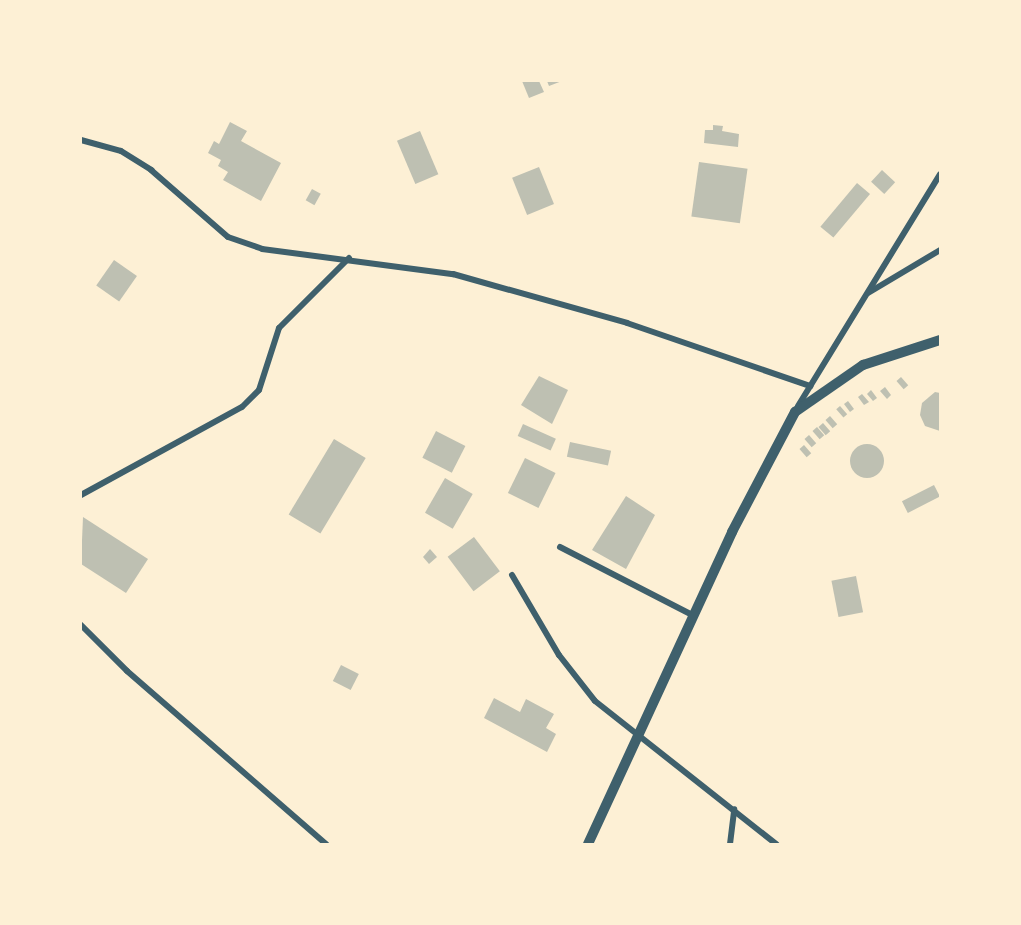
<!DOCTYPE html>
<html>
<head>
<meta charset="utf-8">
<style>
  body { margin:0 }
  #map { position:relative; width:1021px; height:925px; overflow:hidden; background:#fdf0d5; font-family:"Public Sans",sans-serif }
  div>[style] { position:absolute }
  .building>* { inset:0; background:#bec0b2; transform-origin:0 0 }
  .round { border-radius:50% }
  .minor>* { height:6px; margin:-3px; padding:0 3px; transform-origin:3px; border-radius:3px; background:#3f606c }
  .tertiary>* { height:10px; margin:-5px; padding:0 5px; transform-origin:5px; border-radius:5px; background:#3f606c }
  span { translate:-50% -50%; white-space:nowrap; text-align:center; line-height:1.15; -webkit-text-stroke:4.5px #fdf0d5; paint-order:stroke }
  .frame { position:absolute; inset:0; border:82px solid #fdf0d5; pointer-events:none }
</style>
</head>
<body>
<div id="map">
  <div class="building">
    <div style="clip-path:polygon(522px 81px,539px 81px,544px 92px,529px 98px)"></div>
    <div style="clip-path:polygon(547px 81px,562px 81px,549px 86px)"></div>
    <div style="clip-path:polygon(230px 122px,247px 131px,241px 141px,281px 163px,261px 201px,223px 180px,228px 172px,218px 166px,221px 160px,208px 153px,214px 141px,219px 144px)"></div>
    <div style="clip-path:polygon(713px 125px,723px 126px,722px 131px,739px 134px,738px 147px,704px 143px,705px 130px,713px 130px)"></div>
    <div style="left:420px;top:131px;width:47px;height:25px;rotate:67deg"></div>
    <div style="left:699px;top:162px;width:49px;height:55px;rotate:8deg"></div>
    <div style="left:539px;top:167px;width:40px;height:29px;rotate:68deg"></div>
    <div style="left:882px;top:170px;width:18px;height:16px;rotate:43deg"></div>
    <div style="left:857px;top:183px;width:17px;height:57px;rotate:40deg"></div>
    <div style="left:312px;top:189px;width:10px;height:13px;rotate:29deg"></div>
    <div style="left:114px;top:260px;width:28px;height:31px;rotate:35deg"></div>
    <div style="clip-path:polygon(539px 376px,568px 390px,552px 424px,521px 405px)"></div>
    <div style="left:901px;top:377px;width:11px;height:6px;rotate:49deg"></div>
    <div style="clip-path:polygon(885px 387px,891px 395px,887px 399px,880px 391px)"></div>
    <div style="clip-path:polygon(871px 390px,877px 398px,873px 401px,867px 394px)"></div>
    <div style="clip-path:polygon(935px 392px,940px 393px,940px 431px,925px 426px,920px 415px,922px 403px)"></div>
    <div style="clip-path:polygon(862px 394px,869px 402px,864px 405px,858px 397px)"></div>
    <div style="left:848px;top:401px;width:10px;height:5px;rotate:53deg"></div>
    <div style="left:840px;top:406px;width:11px;height:5px;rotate:49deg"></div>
    <div style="left:830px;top:416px;width:11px;height:6px;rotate:49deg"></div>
    <div style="left:823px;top:423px;width:11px;height:6px;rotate:49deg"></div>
    <div style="left:523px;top:424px;width:36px;height:13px;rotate:24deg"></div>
    <div style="left:817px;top:427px;width:11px;height:6px;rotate:49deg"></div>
    <div style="left:436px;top:431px;width:33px;height:30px;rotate:27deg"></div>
    <div style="left:809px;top:435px;width:11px;height:6px;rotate:49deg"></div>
    <div style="left:334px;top:439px;width:37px;height:88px;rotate:31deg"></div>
    <div style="left:570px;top:442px;width:42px;height:15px;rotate:12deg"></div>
    <div class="round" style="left:850px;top:444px;width:34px;height:34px"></div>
    <div style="left:804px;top:445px;width:11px;height:6px;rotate:49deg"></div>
    <div style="left:525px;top:458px;width:34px;height:39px;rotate:26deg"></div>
    <div style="left:445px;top:478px;width:32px;height:40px;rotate:30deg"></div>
    <div style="left:934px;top:485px;width:13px;height:36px;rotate:63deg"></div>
    <div style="clip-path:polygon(626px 496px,655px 515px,626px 569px,592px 550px)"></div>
    <div style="clip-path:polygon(83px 517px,148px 559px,126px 593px,81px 564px)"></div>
    <div style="left:474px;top:537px;width:43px;height:33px;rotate:53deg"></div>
    <div style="clip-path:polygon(430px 549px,437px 557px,429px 564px,423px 557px)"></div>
    <div style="left:856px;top:576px;width:37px;height:25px;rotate:79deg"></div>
    <div style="left:341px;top:665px;width:20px;height:18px;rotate:27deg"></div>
    <div style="clip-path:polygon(494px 698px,520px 712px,526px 699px,554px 714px,546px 728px,556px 734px,547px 752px,484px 718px)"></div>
  </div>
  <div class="minor">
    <div style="left:81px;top:140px;width:41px;rotate:15.4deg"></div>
    <div style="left:121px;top:151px;width:36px;rotate:32deg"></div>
    <div style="left:151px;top:170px;width:102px;rotate:41deg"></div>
    <div style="left:228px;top:237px;width:36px;rotate:19deg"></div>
    <div style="left:262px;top:249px;width:193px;rotate:7.5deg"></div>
    <div style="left:453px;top:274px;width:181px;rotate:15.7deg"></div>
    <div style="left:627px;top:323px;width:194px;rotate:19deg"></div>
    <div style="left:868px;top:293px;width:84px;rotate:-30.8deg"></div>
    <div style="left:798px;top:406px;width:272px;rotate:-58.5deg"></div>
    <div style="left:81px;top:495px;width:183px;rotate:-28.7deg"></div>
    <div style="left:242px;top:407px;width:24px;rotate:-45deg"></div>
    <div style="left:259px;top:390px;width:65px;rotate:-72.1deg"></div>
    <div style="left:279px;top:328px;width:99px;rotate:-45deg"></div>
    <div style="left:560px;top:547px;width:151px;rotate:27.2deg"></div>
    <div style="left:512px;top:575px;width:93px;rotate:59.6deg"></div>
    <div style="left:559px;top:655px;width:58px;rotate:52deg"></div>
    <div style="left:595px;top:701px;width:231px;rotate:38.3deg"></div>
    <div style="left:81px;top:625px;width:65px;rotate:45deg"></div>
    <div style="left:127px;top:671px;width:264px;rotate:41deg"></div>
    <div style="left:730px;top:844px;width:35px;rotate:-83deg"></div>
  </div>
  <div class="tertiary">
    <div style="left:588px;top:844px;width:344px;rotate:-65.2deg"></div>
    <div style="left:732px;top:532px;width:136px;rotate:-62.3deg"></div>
    <div style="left:795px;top:412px;width:83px;rotate:-34.7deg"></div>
    <div style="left:863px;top:365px;width:81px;rotate:-18deg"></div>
  </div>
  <div class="frame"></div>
</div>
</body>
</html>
